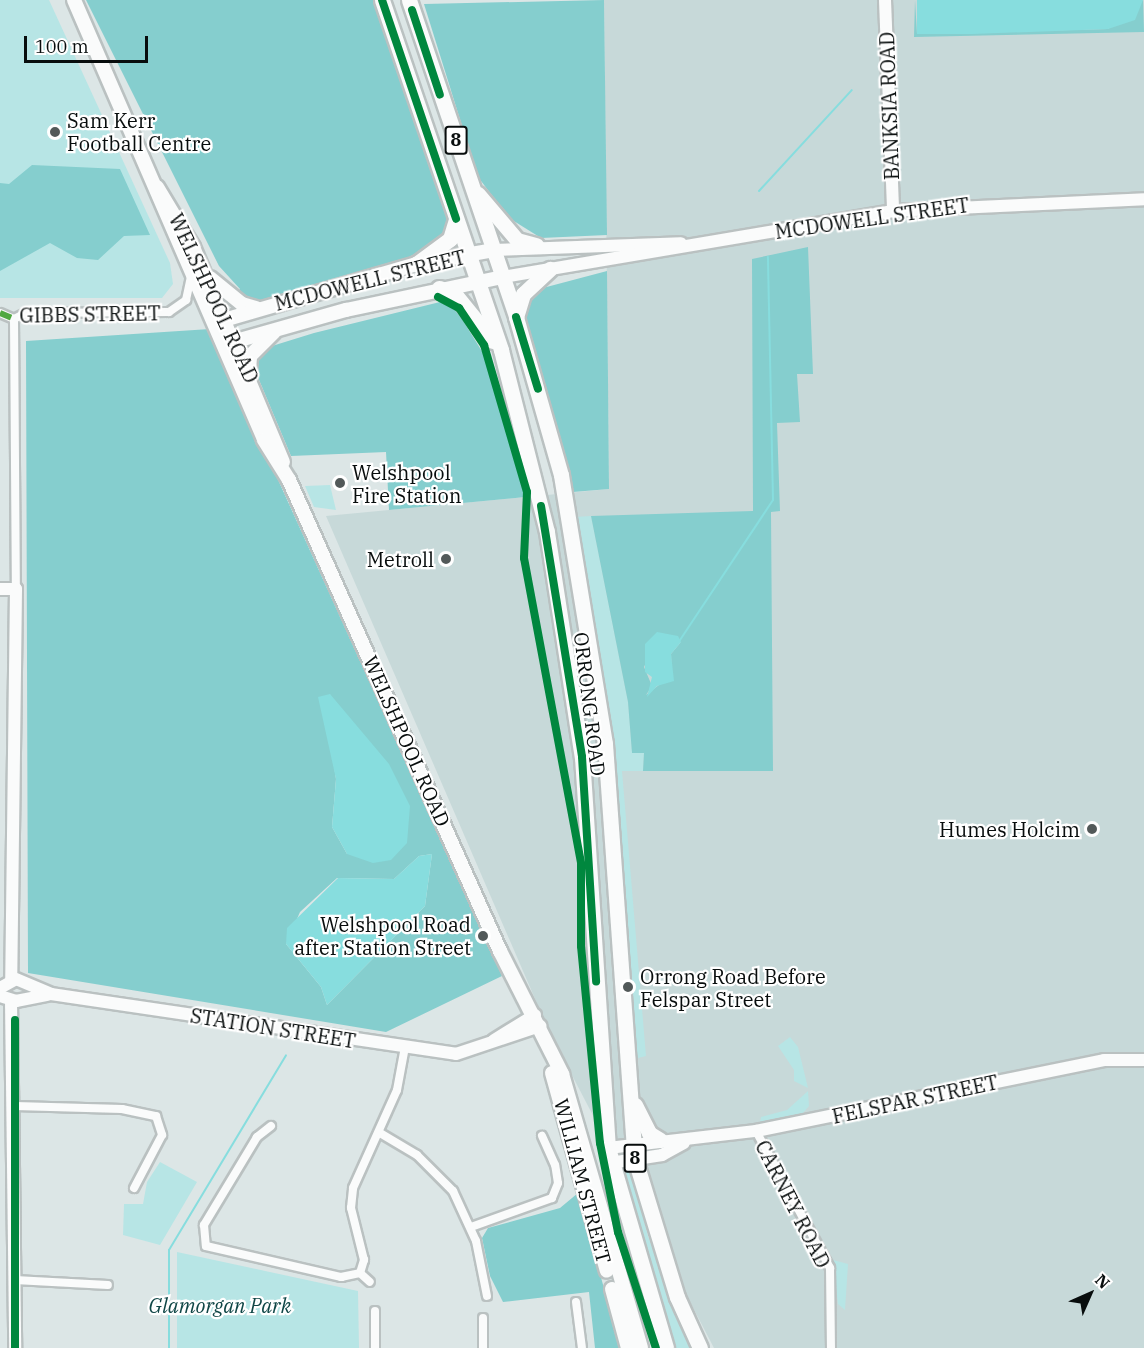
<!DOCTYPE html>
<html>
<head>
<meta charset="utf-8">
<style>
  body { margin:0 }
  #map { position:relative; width:1144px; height:1348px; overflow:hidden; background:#dce6e6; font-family:"IBM Plex Serif",serif }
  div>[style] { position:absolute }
  .built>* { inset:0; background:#c7d9d9 }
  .green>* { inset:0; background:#b7e5e5 }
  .forest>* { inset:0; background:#85cece }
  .water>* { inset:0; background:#87ddde }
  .stream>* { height:2px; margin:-1px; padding:0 1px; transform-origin:1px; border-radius:1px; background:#87ddde }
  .roads { filter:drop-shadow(2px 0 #bac1c1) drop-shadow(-2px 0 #bac1c1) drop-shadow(0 2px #bac1c1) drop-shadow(0 -2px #bac1c1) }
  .street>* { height:8px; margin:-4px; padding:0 4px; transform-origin:4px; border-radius:4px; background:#fafbfb }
  .secondary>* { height:12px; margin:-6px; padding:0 6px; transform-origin:6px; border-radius:6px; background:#fafbfb }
  .primary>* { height:14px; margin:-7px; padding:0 7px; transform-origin:7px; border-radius:7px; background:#fafbfb }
  .highway>* { height:15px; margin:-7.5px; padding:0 7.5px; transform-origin:7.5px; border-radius:7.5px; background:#fafbfb }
  .quiet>* { height:6px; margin-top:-3px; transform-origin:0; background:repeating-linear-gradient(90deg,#50a841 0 12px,transparent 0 18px) }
  .cycleway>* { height:8px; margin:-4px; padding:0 4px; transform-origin:4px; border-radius:4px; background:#00873e }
  .dots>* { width:16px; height:16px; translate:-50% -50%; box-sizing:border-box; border:3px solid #fff; border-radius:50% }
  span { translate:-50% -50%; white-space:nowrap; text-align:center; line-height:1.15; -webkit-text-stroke:4.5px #fff; paint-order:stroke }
  .shield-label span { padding:2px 4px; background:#fff; border:2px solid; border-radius:4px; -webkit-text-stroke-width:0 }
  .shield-label { font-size:18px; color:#080d0d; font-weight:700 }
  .street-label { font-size:20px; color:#080d0d }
  .poi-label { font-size:20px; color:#080d0d }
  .left { translate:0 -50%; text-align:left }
  .right { translate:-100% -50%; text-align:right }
  .park-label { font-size:20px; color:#0f4646; font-style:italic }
  .north { position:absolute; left:1060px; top:1264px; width:60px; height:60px; -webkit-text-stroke:4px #fff; paint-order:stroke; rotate:45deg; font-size:16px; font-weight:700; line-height:24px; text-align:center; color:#080d0d }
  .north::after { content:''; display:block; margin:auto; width:21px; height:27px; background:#080d0d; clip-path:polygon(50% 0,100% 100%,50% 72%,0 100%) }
  .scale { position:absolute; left:24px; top:36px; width:124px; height:27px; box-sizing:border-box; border:3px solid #080d0d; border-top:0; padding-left:8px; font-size:18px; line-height:21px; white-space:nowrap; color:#080d0d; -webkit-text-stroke:4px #fff; paint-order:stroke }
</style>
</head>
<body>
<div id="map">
  <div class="built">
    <div style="clip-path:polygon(604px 0,1144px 0,1144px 1348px,714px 1348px,549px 1031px,326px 516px,609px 489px)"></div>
  </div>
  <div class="green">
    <div style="clip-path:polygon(0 0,49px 0,170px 263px,173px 284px,162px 298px,0 298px)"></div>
    <div style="clip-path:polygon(330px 485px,336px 510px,314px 507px,305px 486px)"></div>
    <div style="clip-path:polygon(591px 516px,628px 702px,632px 752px,644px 753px,643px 771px,622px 771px,646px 1056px,634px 1059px,611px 741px,575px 517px)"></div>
    <div style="clip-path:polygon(790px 1037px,798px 1047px,808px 1088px,794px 1081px,794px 1070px,778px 1046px)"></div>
    <div style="clip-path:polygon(808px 1091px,809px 1106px,803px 1113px,760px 1122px,761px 1117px,787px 1110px)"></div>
    <div style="clip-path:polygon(160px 1162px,197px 1182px,160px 1245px,123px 1235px,124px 1204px,143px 1204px,147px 1182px)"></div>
    <div style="clip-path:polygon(631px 1166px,648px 1236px,690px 1348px,671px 1348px,617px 1167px)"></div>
    <div style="clip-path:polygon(177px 1252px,358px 1291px,359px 1348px,177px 1348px)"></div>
    <div style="clip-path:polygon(833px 1260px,848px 1264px,845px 1310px,838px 1304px)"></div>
  </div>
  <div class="forest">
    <div style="clip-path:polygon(86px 0,375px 0,449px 214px,450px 229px,434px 247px,413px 257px,276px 300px,247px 301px,236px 294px,240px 289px,219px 266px)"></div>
    <div style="clip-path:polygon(604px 0,607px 235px,541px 238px,509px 218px,478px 177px,424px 4px)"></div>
    <div style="clip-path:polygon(915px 0,917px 34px,1108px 29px,1143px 0,1144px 32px,914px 37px)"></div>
    <div style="clip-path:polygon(32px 165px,120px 169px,150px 235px,124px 236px,98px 260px,77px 258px,50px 243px,0 271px,0 183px,9px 184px)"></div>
    <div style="clip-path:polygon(evenodd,808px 247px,813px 374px,797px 374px,800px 422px,777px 423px,780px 511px,771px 512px,773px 771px,643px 771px,644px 753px,632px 753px,628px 702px,591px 516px,753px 511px,752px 259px,808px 247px,681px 642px,671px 654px,672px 675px,646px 695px,652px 686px,644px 667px,648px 658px,681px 642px)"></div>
    <div style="clip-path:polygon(607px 271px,609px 489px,573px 492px,524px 310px,539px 289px)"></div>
    <div style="clip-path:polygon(440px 302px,457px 311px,483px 353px,525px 497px,389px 510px,386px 452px,291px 456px,257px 375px,259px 356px,272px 346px,314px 333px)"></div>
    <div style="clip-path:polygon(evenodd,210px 329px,502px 976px,386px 1032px,28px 973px,26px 341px,210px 329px,330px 694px,347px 854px,332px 827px,336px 779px,326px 713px,330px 694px,210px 329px,432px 854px,425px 906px,327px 1005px,321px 987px,286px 944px,300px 912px,337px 878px,394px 879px,419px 856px,432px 854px)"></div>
    <div style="clip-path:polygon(578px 1193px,617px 1336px,622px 1348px,595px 1348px,589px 1292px,503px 1302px,490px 1276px,482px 1238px,488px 1228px,560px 1208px)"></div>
  </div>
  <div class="water">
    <div style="clip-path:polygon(917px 0,1143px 0,1135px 20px,1108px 29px,972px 34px,917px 34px)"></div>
    <div style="clip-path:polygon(657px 632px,678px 636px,681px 642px,671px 654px,674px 681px,657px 686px,647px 697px,652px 677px,645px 672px,645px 644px)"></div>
    <div style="clip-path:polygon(330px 694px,389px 764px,410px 806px,407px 843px,391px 860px,373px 863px,347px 854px,332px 827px,336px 779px,318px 697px)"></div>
    <div style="clip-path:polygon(432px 854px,425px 906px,327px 1005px,321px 987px,286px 944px,287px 928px,338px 878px,394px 879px,419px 856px)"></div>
  </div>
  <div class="stream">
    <div style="left:759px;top:191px;width:137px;rotate:-47.4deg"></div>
    <div style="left:680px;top:640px;width:168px;rotate:-56.4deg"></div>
    <div style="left:773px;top:500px;width:243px;rotate:-91.2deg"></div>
    <div style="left:169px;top:1348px;width:98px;rotate:-90deg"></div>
    <div style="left:169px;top:1250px;width:227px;rotate:-59deg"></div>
  </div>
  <div class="roads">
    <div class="street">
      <div style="left:0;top:313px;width:15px;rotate:23deg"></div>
      <div style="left:14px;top:319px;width:270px;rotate:89.6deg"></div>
      <div style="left:14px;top:319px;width:13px;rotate:-27deg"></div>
      <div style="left:26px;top:313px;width:143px;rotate:-0.4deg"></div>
      <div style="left:169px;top:312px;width:21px;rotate:-35deg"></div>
      <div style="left:186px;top:300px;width:25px;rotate:-78deg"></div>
      <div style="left:15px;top:1106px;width:107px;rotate:1.6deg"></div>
      <div style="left:122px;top:1109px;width:35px;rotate:12deg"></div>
      <div style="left:156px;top:1116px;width:20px;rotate:72deg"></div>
      <div style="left:162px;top:1135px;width:60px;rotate:117.8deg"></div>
      <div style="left:271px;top:1126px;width:18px;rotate:142deg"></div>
      <div style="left:257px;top:1137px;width:103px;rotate:121.1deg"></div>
      <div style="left:204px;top:1225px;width:21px;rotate:85deg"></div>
      <div style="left:206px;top:1246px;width:139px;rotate:12.9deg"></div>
      <div style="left:341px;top:1277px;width:19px;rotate:-12deg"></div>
      <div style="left:360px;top:1273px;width:14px;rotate:-73deg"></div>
      <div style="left:364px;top:1260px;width:54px;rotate:-104deg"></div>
      <div style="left:351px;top:1208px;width:20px;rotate:-84deg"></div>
      <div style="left:353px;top:1188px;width:107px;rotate:-65.8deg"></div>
      <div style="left:397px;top:1090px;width:44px;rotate:-79.5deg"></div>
      <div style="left:756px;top:1131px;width:156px;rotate:61.6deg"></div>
      <div style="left:830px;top:1268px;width:80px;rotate:89.3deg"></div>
      <div style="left:380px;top:1133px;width:43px;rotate:30.7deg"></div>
      <div style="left:417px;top:1155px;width:51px;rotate:45deg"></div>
      <div style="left:453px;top:1191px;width:55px;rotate:65.3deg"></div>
      <div style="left:476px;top:1241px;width:56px;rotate:78.7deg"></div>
      <div style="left:471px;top:1227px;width:86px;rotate:-19.7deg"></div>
      <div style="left:552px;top:1198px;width:16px;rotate:-68deg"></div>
      <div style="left:558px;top:1183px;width:18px;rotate:-99deg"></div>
      <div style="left:555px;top:1165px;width:32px;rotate:-114deg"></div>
      <div style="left:360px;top:1273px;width:13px;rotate:42deg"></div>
      <div style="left:15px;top:1280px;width:93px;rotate:3.1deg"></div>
      <div style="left:576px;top:1302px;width:46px;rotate:82.6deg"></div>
      <div style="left:375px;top:1311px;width:37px;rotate:90deg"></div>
      <div style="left:483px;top:1318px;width:30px;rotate:90deg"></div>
    </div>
    <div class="secondary">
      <div style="left:885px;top:0;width:211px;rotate:87.8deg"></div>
      <div style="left:494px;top:250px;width:187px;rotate:-2.1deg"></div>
      <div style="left:503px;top:277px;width:396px;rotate:-9.6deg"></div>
      <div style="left:893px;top:211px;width:251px;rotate:-2.7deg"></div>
      <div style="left:0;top:589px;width:16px"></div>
      <div style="left:16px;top:589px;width:391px;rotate:90.7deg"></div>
      <div style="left:0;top:988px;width:18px;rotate:-29deg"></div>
      <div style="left:16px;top:979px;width:38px;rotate:23deg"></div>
      <div style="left:51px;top:994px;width:409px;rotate:8.4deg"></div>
      <div style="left:456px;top:1054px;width:89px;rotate:-18.4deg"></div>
      <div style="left:0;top:996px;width:17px;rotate:17deg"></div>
      <div style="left:16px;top:1001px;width:32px;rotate:-11deg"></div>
      <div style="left:11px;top:1001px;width:347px;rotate:89.3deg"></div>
      <div style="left:494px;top:1040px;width:48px;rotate:-31.4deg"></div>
      <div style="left:608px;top:1148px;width:149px;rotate:-6.6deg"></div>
      <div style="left:756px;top:1131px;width:355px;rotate:-11.5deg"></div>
      <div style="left:1104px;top:1060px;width:40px"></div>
      <div style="left:610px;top:1163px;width:53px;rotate:-8.7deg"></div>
      <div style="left:662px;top:1155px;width:25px;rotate:-29deg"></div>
    </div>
    <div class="primary">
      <div style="left:74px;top:0;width:479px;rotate:66.6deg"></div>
      <div style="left:264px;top:440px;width:47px;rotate:58deg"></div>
      <div style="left:289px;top:480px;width:516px;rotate:65.87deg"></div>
      <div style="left:500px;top:951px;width:138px;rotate:63.2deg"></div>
      <div style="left:562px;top:1074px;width:285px;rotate:73.9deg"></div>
      <div style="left:157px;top:187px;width:70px;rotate:59deg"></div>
      <div style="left:193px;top:247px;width:233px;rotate:67.3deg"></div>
      <div style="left:210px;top:278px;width:41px;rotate:39.1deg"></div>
      <div style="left:242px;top:304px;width:15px;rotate:16deg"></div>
      <div style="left:217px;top:322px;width:207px;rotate:-16.2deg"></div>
      <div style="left:416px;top:264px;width:79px;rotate:-10.2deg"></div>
      <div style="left:229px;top:343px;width:122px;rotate:-15.8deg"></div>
      <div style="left:346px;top:310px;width:160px;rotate:-11.9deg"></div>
      <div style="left:249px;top:371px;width:15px;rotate:-86deg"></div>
      <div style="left:250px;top:356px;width:34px;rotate:-45deg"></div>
      <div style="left:552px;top:1073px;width:205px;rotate:74.5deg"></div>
      <div style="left:612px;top:1289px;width:61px;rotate:74.8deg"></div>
    </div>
    <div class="highway">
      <div style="left:382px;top:0;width:370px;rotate:71.2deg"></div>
      <div style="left:501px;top:350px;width:188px;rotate:75.8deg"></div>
      <div style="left:547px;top:532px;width:228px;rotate:81.2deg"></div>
      <div style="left:582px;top:757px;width:392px;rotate:86.2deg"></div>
      <div style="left:608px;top:1148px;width:208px;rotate:73.8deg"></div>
      <div style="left:409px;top:0;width:335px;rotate:71.3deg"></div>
      <div style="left:516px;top:317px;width:164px;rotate:74.1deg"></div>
      <div style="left:561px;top:475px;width:273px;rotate:80.7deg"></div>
      <div style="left:605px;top:744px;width:416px;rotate:85.9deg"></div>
      <div style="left:635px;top:1159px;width:144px;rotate:73.1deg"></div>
      <div style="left:677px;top:1297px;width:56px;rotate:65.7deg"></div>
      <div style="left:478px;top:194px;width:60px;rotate:49.7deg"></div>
      <div style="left:517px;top:240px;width:20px;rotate:15deg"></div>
      <div style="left:416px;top:264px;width:42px;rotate:-36.3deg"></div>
      <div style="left:450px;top:239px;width:21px;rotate:-73deg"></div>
      <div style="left:439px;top:288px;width:16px;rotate:18deg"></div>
      <div style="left:454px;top:293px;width:62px;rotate:50.9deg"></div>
      <div style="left:516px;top:317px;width:24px;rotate:-73deg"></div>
      <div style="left:523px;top:294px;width:37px;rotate:-43deg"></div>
      <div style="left:635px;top:1105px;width:31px;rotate:63deg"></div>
      <div style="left:649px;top:1133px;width:13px;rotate:32deg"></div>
    </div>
  </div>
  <div class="quiet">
    <div style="left:0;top:313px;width:15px;rotate:23deg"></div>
  </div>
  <div class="cycleway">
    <div style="left:382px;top:0;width:231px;rotate:71.3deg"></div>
    <div style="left:412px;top:10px;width:89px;rotate:71.8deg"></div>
    <div style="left:438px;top:297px;width:24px;rotate:28deg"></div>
    <div style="left:459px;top:308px;width:45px;rotate:56deg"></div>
    <div style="left:484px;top:345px;width:153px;rotate:73.7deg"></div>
    <div style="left:527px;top:492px;width:66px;rotate:92.6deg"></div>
    <div style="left:524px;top:558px;width:311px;rotate:79.4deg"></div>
    <div style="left:581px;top:864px;width:82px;rotate:90deg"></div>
    <div style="left:581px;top:946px;width:198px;rotate:84.5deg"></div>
    <div style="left:600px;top:1143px;width:91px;rotate:78.6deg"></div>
    <div style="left:618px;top:1232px;width:122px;rotate:71.9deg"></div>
    <div style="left:516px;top:317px;width:75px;rotate:73deg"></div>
    <div style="left:541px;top:506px;width:254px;rotate:80.7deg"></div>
    <div style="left:582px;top:757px;width:225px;rotate:86.4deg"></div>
    <div style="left:15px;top:1348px;width:328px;rotate:-90deg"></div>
  </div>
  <div class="dots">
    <div style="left:55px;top:132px;background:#525959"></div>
    <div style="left:340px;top:483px;background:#525959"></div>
    <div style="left:446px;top:559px;background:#525959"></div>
    <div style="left:1092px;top:829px;background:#525959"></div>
    <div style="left:483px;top:936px;background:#525959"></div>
    <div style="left:628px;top:987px;background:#525959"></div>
  </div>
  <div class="shield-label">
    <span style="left:456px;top:140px">8</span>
    <span style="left:635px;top:1158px">8</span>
  </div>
  <div class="street-label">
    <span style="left:889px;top:106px;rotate:-92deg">BANKSIA ROAD</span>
    <span style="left:872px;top:218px;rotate:-8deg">MCDOWELL STREET</span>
    <span style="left:370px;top:280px;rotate:-14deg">MCDOWELL STREET</span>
    <span style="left:214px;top:298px;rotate:65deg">WELSHPOOL ROAD</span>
    <span style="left:90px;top:314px;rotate:-1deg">GIBBS STREET</span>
    <span style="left:590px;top:704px;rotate:83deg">ORRONG ROAD</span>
    <span style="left:407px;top:741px;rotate:66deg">WELSHPOOL ROAD</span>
    <span style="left:273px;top:1028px;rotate:9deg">STATION STREET</span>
    <span style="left:915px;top:1099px;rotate:-12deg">FELSPAR STREET</span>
    <span style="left:583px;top:1181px;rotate:75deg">WILLIAM STREET</span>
    <span style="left:793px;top:1204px;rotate:63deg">CARNEY ROAD</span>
  </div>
  <div class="poi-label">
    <span class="left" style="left:67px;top:132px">Sam Kerr<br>Football Centre</span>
    <span class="left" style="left:352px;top:484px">Welshpool<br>Fire Station</span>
    <span class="right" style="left:434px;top:559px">Metroll</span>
    <span class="right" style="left:1080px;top:829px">Humes Holcim</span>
    <span class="right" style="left:471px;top:936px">Welshpool Road<br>after Station Street</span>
    <span class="left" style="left:640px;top:988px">Orrong Road Before<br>Felspar Street</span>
  </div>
  <div class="park-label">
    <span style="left:220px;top:1305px">Glamorgan Park</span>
  </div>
  <div class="north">N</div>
  <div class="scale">100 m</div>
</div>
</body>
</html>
